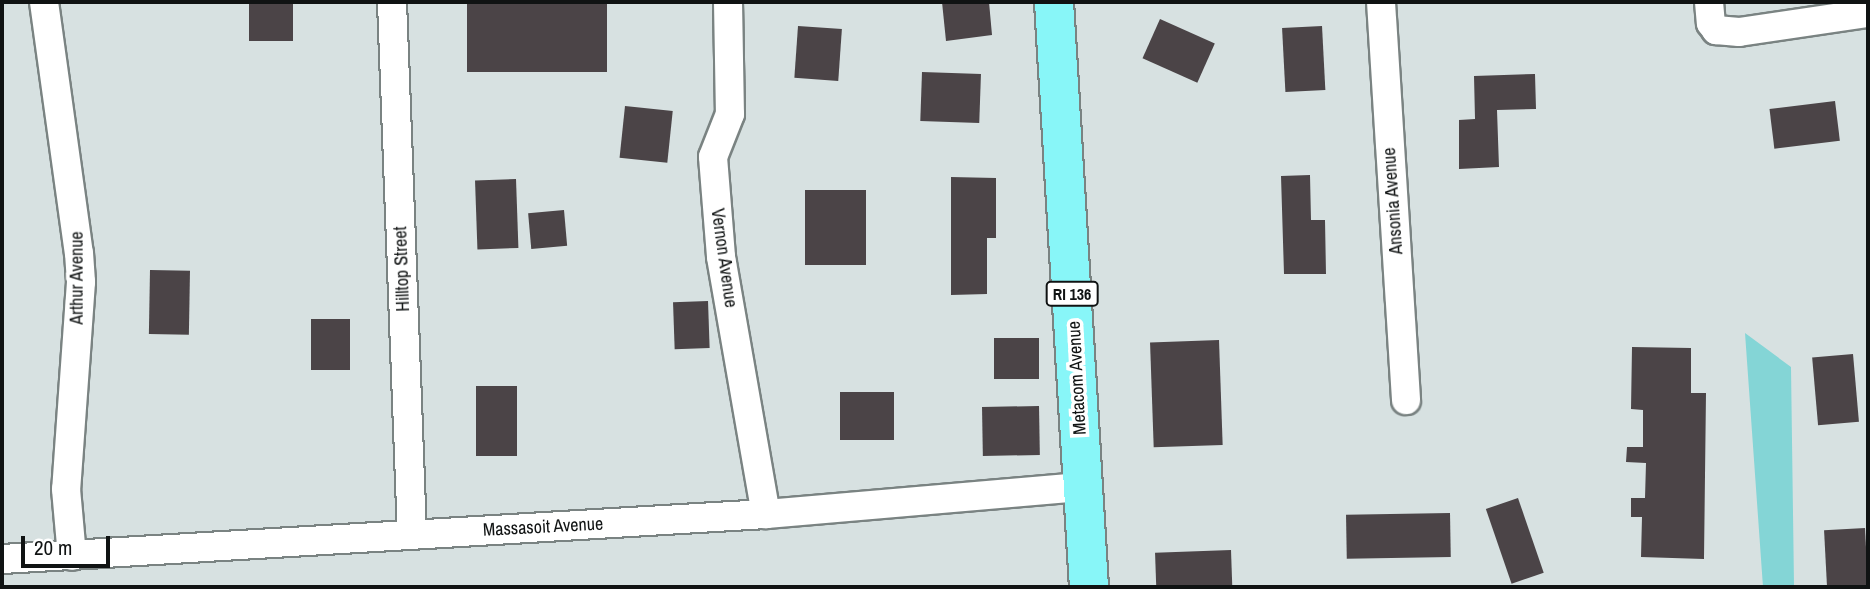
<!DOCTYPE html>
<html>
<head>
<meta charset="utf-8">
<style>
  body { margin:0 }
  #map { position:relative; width:1870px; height:589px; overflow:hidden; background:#d7e1e1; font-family:"Archivo Narrow",sans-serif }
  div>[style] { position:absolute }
  .green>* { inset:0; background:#84d5d6 }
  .building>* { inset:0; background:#4b4447; transform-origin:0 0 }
  .roads { filter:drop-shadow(2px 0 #7a8382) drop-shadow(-2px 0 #7a8382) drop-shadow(0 2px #7a8382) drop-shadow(0 -2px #7a8382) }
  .minor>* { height:28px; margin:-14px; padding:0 14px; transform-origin:14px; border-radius:14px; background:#fff }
  .primary>* { height:38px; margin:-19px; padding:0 19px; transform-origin:19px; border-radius:19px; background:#88f6f8 }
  span { translate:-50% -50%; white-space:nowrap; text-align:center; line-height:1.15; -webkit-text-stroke:7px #fff; paint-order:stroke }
  .shield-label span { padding:2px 5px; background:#fff; border:2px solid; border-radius:5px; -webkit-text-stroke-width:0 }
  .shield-label { font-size:16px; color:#101313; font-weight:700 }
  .street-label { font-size:18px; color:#101313 }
  .frame { position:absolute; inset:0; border:4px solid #101313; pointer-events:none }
  .scale { position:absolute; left:21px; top:536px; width:89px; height:32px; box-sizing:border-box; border:4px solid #101313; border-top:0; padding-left:9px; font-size:21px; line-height:24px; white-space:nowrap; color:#101313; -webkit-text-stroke:5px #fff; paint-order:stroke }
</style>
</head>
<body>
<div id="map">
  <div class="green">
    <div style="clip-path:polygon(1745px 333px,1791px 367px,1794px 585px,1805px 587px,1763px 587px)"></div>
  </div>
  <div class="building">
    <div style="left:249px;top:2px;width:44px;height:39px"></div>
    <div style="left:467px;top:2px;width:140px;height:70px"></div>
    <div style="clip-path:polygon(942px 2px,989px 2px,992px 35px,946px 41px)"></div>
    <div style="left:1160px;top:19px;width:60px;height:43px;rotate:24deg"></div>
    <div style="left:798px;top:26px;width:44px;height:52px;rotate:4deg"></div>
    <div style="left:1322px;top:26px;width:64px;height:40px;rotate:87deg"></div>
    <div style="left:922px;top:72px;width:59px;height:49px;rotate:2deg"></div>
    <div style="clip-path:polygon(1535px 74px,1536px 109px,1497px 110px,1499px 167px,1459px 169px,1459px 120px,1475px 119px,1474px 76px)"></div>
    <div style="left:1835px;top:101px;width:40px;height:66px;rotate:83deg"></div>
    <div style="left:625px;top:106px;width:48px;height:52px;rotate:6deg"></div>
    <div style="clip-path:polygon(1310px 175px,1311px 220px,1325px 220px,1326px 274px,1284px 274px,1281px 176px)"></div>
    <div style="clip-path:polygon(951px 177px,996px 178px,996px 238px,987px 238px,987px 294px,951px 295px)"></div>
    <div style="left:516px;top:179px;width:69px;height:41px;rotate:88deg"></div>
    <div style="left:866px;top:190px;width:75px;height:61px;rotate:90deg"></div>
    <div style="left:564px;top:210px;width:36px;height:36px;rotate:85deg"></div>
    <div style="left:150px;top:270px;width:40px;height:64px;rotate:1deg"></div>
    <div style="left:708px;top:301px;width:47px;height:35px;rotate:88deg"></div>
    <div style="left:311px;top:319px;width:39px;height:51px"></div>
    <div style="left:994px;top:338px;width:45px;height:41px"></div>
    <div style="left:1219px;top:340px;width:105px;height:69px;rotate:88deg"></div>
    <div style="clip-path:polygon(1632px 347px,1691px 348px,1691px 393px,1706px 393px,1704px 559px,1641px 557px,1642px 517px,1631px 517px,1631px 498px,1645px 498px,1646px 463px,1626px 462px,1627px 447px,1643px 447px,1643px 410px,1631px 409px)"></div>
    <div style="left:1853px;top:354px;width:68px;height:41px;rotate:85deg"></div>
    <div style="left:476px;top:386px;width:41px;height:70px"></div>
    <div style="left:840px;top:392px;width:54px;height:48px"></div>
    <div style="left:1039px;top:406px;width:49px;height:57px;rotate:89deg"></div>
    <div style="left:1518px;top:498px;width:79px;height:34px;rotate:71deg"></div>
    <div style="left:1450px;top:513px;width:44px;height:104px;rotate:89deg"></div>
    <div style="left:1865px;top:528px;width:59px;height:41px;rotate:87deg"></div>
    <div style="left:1231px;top:550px;width:37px;height:76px;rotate:88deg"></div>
  </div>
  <div class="roads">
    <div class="minor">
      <div style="left:44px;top:2px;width:253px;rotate:82.1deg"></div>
      <div style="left:79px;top:253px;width:29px;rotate:86deg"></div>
      <div style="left:81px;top:282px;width:208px;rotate:94.1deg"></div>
      <div style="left:66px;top:489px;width:67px;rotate:84.9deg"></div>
      <div style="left:392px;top:2px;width:533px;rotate:87.85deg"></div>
      <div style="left:728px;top:2px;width:112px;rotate:89deg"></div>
      <div style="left:730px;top:114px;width:46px;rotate:111.6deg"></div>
      <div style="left:713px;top:157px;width:100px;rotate:85.4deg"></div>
      <div style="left:721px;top:257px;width:261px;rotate:80.1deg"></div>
      <div style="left:1381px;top:2px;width:399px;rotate:86.4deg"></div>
      <div style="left:1709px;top:2px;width:21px;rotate:85deg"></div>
      <div style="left:1711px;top:23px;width:9px;rotate:54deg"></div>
      <div style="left:1716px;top:30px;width:23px;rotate:5deg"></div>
      <div style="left:1739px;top:32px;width:130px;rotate:-8.4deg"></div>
      <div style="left:2px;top:559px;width:765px;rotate:-3.37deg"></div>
      <div style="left:766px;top:514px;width:319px;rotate:-4.9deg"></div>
    </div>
    <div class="primary">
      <div style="left:1054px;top:2px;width:586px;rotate:86.58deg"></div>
    </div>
  </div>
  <div class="shield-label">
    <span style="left:1072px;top:294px">RI 136</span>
  </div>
  <div class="street-label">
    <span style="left:1393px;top:201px;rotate:-94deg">Ansonia Avenue</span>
    <span style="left:724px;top:258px;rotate:82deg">Vernon Avenue</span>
    <span style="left:402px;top:269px;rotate:-92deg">Hilltop Street</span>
    <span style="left:77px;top:278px;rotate:-90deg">Arthur Avenue</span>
    <span style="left:1077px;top:378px;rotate:-93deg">Metacom Avenue</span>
    <span style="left:543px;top:527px;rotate:-3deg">Massasoit Avenue</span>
  </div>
  <div class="frame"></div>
  <div class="scale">20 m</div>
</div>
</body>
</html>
